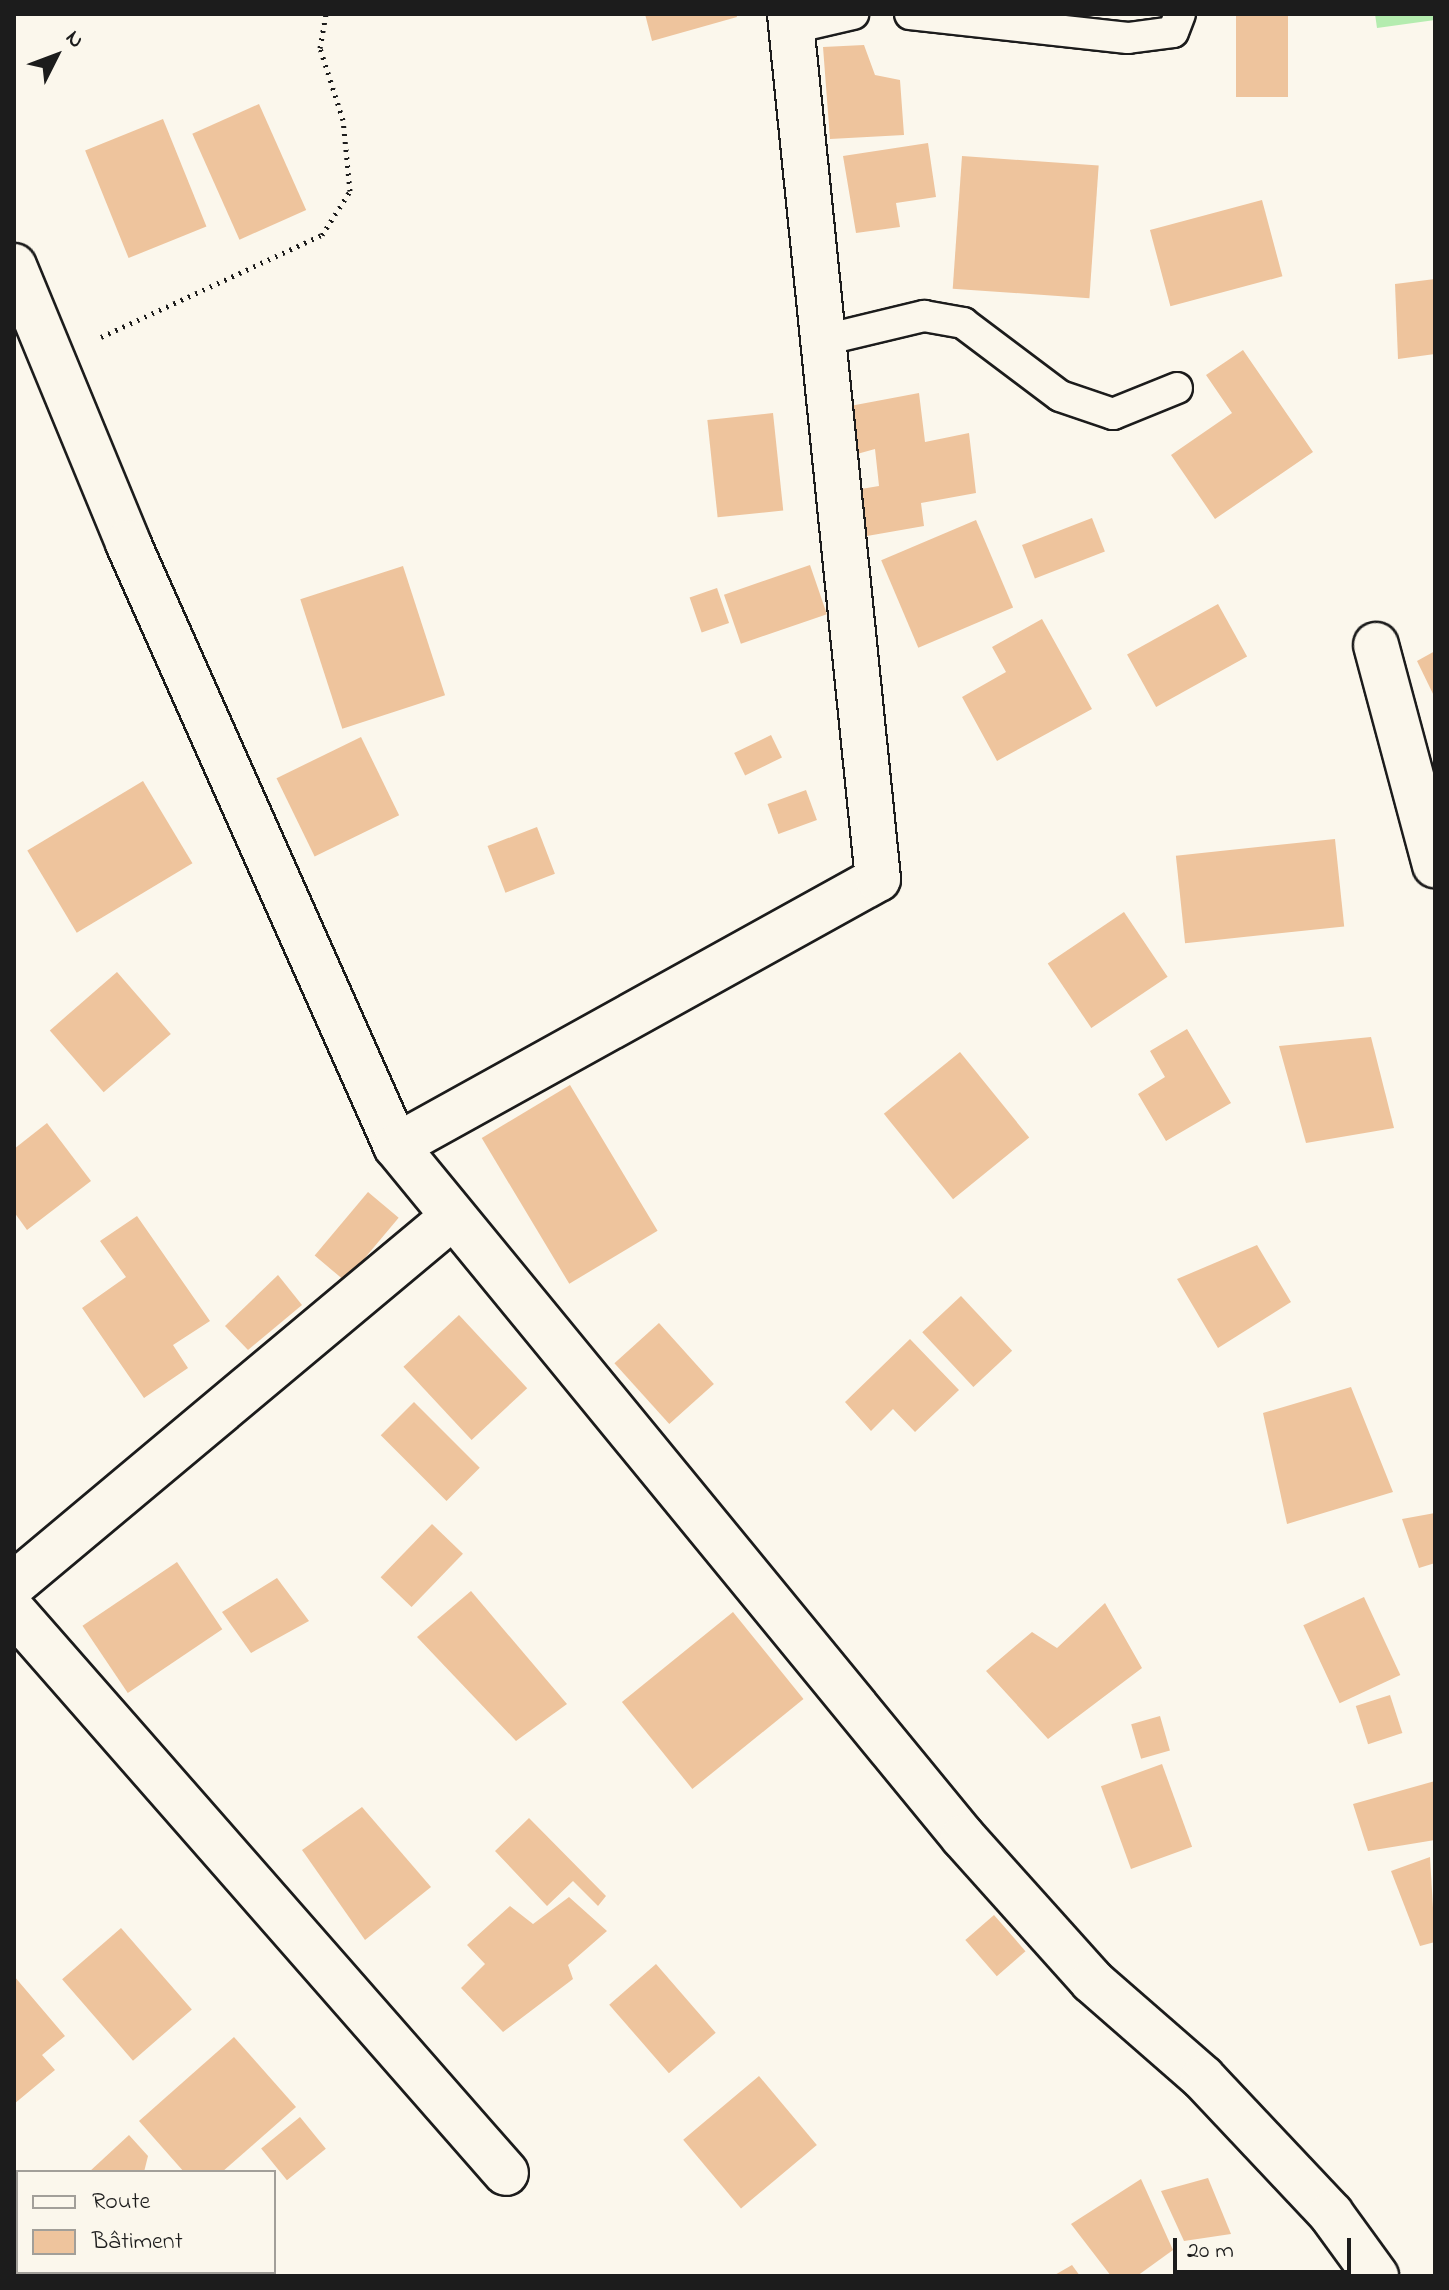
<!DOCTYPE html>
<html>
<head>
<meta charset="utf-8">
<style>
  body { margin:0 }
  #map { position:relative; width:1449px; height:2290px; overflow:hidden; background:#fbf7ec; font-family:"Indie Flower",sans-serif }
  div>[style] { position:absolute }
  .green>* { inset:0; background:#b4ecaf }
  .building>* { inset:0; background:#eec49d; transform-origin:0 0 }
  .path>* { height:5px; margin-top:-2.5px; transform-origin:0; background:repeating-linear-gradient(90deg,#1c1c1c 0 2px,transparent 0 8px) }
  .roads { filter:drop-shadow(2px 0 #1c1c1c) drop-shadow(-2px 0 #1c1c1c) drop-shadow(0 2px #1c1c1c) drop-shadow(0 -2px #1c1c1c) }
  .lane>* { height:30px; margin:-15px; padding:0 15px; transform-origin:15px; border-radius:15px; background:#fbf7ec }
  .street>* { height:44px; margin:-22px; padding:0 22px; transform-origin:22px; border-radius:22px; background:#fbf7ec }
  span { translate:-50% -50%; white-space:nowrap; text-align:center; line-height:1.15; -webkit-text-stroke:8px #fbf7ec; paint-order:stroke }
  .frame { position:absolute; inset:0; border:16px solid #1c1c1c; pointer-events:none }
  .legend { position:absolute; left:16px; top:2170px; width:260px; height:104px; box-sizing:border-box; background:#fbf7ec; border:2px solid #a29f99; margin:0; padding:10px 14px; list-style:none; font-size:24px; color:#1c1c1c }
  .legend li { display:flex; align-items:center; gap:16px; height:40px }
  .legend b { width:40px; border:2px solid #a29f99 }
  .north { position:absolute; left:16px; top:16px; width:80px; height:80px; -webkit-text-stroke:6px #fbf7ec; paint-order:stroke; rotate:48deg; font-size:22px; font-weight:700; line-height:32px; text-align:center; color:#1c1c1c }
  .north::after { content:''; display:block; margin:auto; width:28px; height:36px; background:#1c1c1c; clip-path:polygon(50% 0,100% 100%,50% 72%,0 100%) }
  .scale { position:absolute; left:1173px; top:2238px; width:178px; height:36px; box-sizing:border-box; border:4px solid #1c1c1c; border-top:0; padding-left:10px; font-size:24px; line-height:28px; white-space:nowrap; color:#1c1c1c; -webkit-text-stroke:6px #fbf7ec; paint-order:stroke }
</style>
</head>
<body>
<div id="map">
  <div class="green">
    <div style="clip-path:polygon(1375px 14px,1435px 14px,1435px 20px,1377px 28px)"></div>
  </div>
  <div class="building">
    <div style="clip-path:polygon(645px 14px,736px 14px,737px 17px,652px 41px)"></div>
    <div style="left:1236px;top:14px;width:52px;height:83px"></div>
    <div style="clip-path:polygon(864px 45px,875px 75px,900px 80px,904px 135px,830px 139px,823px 47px)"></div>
    <div style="left:259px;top:104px;width:116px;height:73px;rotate:66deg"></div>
    <div style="left:163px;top:119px;width:116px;height:84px;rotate:68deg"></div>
    <div style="clip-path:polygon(928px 143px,936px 197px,896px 203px,900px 227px,856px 233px,843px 156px)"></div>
    <div style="left:962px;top:156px;width:137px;height:133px;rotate:4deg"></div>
    <div style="left:1262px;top:200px;width:79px;height:116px;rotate:75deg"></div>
    <div style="clip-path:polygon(1435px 279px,1435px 354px,1398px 359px,1395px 284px)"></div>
    <div style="clip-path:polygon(1243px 350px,1313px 452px,1215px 519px,1171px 455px,1232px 413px,1206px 375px)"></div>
    <div style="clip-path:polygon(919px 393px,925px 442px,969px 433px,976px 493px,921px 503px,924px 526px,867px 536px,861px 489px,879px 486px,875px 449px,857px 454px,850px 406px)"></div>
    <div style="left:773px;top:413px;width:98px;height:66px;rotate:84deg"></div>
    <div style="left:1092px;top:518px;width:36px;height:75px;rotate:69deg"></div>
    <div style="left:976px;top:520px;width:95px;height:103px;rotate:67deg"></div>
    <div style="left:810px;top:565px;width:52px;height:91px;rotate:71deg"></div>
    <div style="left:403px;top:566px;width:136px;height:108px;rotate:72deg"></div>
    <div style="left:717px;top:588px;width:37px;height:29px;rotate:71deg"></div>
    <div style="left:1218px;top:604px;width:60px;height:104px;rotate:61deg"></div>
    <div style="clip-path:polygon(1042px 619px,1092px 709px,997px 761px,962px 697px,1006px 672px,992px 647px)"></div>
    <div style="clip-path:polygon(1435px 651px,1435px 698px,1417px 661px)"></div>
    <div style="left:771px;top:735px;width:25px;height:41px;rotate:64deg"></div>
    <div style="left:361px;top:737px;width:87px;height:94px;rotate:64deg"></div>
    <div style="left:143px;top:781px;width:96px;height:135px;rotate:59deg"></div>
    <div style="left:806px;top:790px;width:32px;height:41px;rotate:70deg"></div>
    <div style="left:537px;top:827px;width:50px;height:53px;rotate:69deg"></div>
    <div style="left:1335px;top:839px;width:88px;height:160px;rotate:84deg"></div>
    <div style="left:1124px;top:912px;width:78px;height:92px;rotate:56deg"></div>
    <div style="left:117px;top:972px;width:82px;height:89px;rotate:49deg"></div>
    <div style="clip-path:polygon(1187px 1029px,1231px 1103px,1166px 1141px,1138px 1094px,1165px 1077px,1150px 1051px)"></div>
    <div style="clip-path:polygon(1371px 1037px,1394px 1128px,1306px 1143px,1279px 1046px)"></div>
    <div style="left:960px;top:1052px;width:110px;height:98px;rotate:51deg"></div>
    <div style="left:570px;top:1085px;width:170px;height:103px;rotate:59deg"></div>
    <div style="clip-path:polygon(47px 1123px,91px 1181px,27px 1230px,14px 1212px,14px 1149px)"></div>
    <div style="left:368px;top:1192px;width:40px;height:83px;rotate:40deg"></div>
    <div style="clip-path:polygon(137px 1216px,210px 1321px,173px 1345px,188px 1368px,144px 1398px,82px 1308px,126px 1277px,100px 1241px)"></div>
    <div style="clip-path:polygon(1257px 1245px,1291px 1302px,1218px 1348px,1177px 1279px)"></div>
    <div style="clip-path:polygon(278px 1275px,302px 1305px,248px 1350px,225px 1326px)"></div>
    <div style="left:961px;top:1296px;width:75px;height:53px;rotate:47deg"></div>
    <div style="left:459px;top:1315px;width:100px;height:76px;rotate:47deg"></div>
    <div style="left:659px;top:1323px;width:82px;height:60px;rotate:48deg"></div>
    <div style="clip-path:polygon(910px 1339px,959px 1390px,915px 1432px,893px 1409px,871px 1431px,845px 1402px)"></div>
    <div style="clip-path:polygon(1351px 1387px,1393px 1492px,1287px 1524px,1263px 1413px)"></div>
    <div style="left:414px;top:1402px;width:93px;height:47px;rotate:45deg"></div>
    <div style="clip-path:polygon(1435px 1513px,1435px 1563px,1419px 1568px,1402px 1519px)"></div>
    <div style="left:432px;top:1524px;width:43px;height:74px;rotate:44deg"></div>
    <div style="left:177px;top:1562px;width:81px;height:114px;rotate:56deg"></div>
    <div style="clip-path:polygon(277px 1578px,309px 1621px,251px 1653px,222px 1612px)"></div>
    <div style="clip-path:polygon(471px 1591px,567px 1704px,516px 1741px,417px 1637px)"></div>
    <div style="left:1364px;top:1597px;width:86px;height:67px;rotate:65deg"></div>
    <div style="clip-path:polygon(1105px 1603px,1142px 1668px,1048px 1739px,986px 1671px,1032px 1632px,1057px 1648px)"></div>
    <div style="left:733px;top:1612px;width:112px;height:143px;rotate:51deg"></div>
    <div style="left:1390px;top:1695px;width:40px;height:36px;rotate:72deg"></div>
    <div style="left:1160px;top:1716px;width:36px;height:30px;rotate:74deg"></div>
    <div style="left:1162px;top:1764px;width:88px;height:65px;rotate:70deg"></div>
    <div style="clip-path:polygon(1435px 1781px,1435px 1840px,1368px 1851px,1353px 1804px)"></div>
    <div style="clip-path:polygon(362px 1807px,431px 1887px,365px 1940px,302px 1850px)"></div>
    <div style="clip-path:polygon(529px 1818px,606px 1896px,598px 1906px,573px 1881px,547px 1906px,495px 1851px)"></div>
    <div style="clip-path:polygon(1430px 1857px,1435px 1942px,1420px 1946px,1391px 1871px)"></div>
    <div style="clip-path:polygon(569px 1897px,607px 1931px,568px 1965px,573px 1979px,503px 2032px,461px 1988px,485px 1964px,467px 1945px,510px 1906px,533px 1924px)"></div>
    <div style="left:994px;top:1915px;width:48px;height:38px;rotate:49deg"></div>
    <div style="left:121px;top:1928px;width:108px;height:78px;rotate:49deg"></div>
    <div style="left:656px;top:1964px;width:91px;height:62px;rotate:49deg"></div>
    <div style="clip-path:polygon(14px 1976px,65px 2036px,42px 2055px,55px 2070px,14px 2104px)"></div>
    <div style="clip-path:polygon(234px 2037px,296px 2107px,222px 2172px,184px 2172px,139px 2121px)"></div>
    <div style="left:759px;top:2076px;width:90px;height:99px;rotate:50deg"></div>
    <div style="left:300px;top:2117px;width:41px;height:50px;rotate:51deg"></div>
    <div style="clip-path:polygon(129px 2135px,148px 2156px,144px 2172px,89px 2172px)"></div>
    <div style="clip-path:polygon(1208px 2178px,1231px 2234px,1184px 2241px,1161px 2191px)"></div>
    <div style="clip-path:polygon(1141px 2179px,1173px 2250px,1137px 2276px,1111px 2276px,1071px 2224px)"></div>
    <div style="clip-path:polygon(1072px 2265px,1080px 2276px,1053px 2276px)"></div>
  </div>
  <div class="path">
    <div style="left:101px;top:337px;width:243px;rotate:-24.8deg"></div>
    <div style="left:322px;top:235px;width:52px;rotate:-57.5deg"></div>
    <div style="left:350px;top:191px;width:71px;rotate:-95.6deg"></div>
    <div style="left:343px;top:120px;width:76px;rotate:-107.7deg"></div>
    <div style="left:320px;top:48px;width:35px;rotate:-80deg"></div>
  </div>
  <div class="roads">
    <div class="lane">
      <div style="left:910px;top:14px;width:219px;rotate:6.3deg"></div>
      <div style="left:1128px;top:38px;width:45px;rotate:-7.6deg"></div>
      <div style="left:1173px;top:32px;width:19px;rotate:-69deg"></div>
      <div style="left:793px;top:28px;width:62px;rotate:-13.1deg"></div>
      <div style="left:828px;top:339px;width:99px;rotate:-13.5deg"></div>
      <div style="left:924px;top:316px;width:40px;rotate:10deg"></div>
      <div style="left:963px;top:323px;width:121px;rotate:37deg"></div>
      <div style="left:1060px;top:396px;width:56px;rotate:18.8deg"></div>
      <div style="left:1113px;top:414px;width:69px;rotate:-22.1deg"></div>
    </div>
    <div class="street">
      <div style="left:14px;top:266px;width:300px;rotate:67.6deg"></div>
      <div style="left:128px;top:543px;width:660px;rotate:66.04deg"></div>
      <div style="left:396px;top:1146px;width:894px;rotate:50.63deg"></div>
      <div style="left:963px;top:1837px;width:193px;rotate:48.1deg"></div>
      <div style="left:1092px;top:1981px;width:147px;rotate:41.1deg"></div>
      <div style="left:1203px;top:2078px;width:187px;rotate:46.7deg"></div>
      <div style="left:1331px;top:2214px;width:77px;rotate:54deg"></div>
      <div style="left:1376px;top:645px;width:228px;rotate:75deg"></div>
      <div style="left:396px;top:1146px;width:551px;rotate:-28.98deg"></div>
      <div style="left:878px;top:879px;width:869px;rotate:-95.81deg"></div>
      <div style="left:14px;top:1584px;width:569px;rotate:-39.93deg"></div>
      <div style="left:14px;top:1612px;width:746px;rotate:48.75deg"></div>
    </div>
  </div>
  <div class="frame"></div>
  <ul class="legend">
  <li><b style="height:10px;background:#fbf7ec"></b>Route</li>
  <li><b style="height:22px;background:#eec49d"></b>Bâtiment</li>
  </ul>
  <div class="north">N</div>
  <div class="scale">20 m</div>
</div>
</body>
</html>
